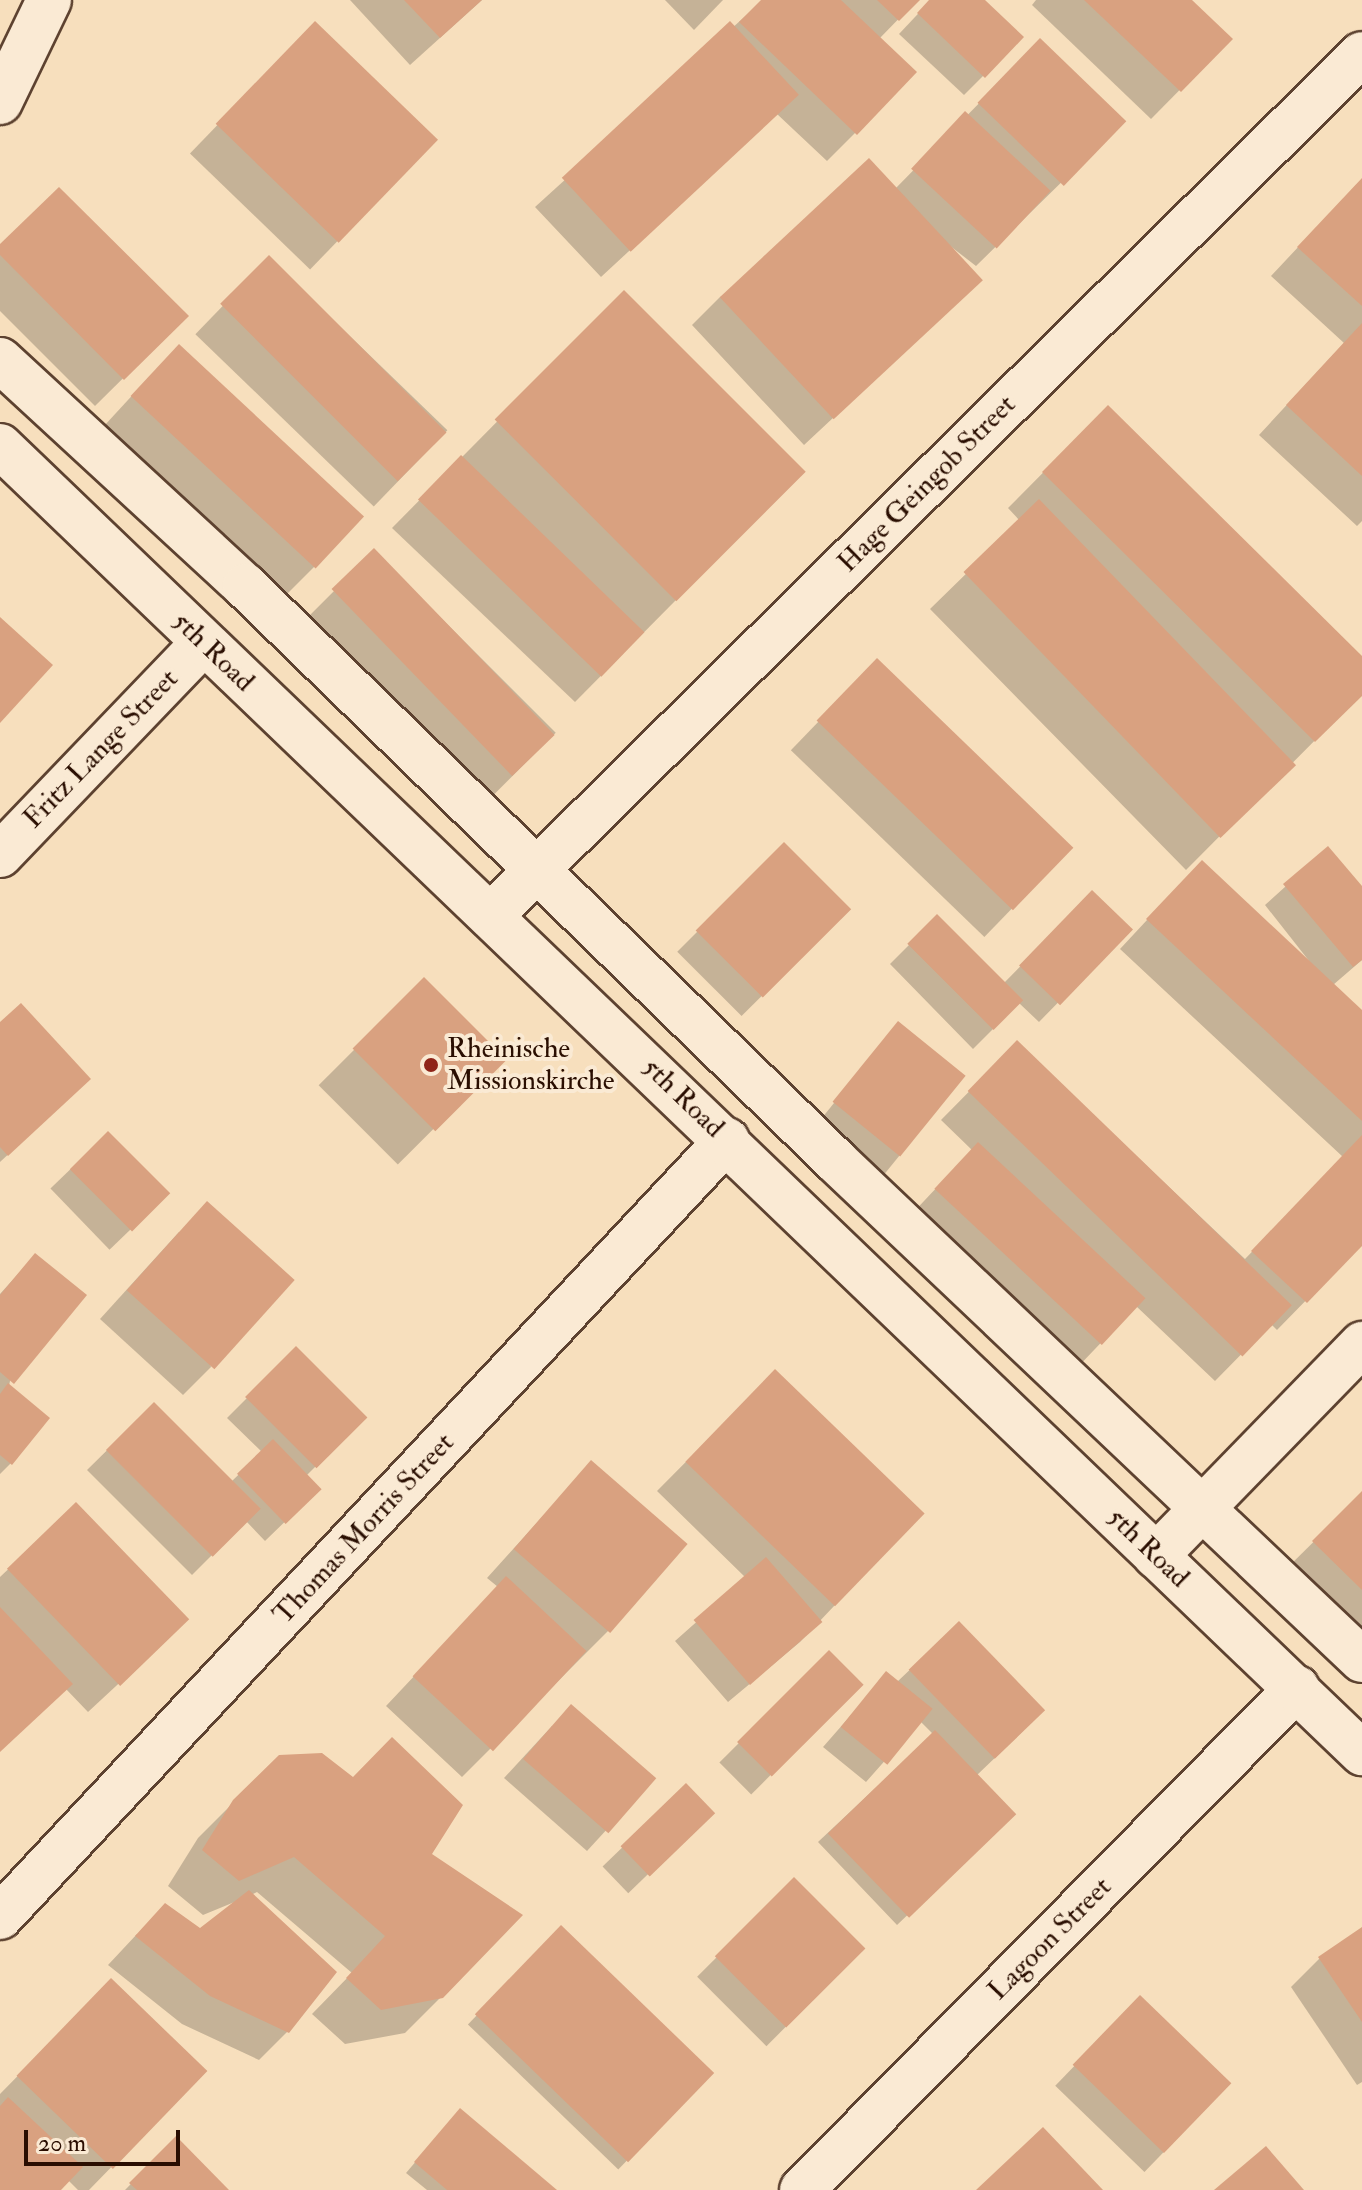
<!DOCTYPE html>
<html>
<head>
<meta charset="utf-8">
<style>
  body { margin:0 }
  #map { position:relative; width:1362px; height:2190px; overflow:hidden; background:#f7dfbd; font-family:"IM FELL Double Pica",serif }
  div>[style] { position:absolute }
  .shadow>* { inset:0; background:#0003; transform-origin:0 0 }
  .building>* { inset:0; background:#d9a180; transform-origin:0 0 }
  .roads { filter:drop-shadow(2px 0 #5d4230) drop-shadow(-2px 0 #5d4230) drop-shadow(0 2px #5d4230) drop-shadow(0 -2px #5d4230) }
  .minor>* { height:44px; margin:-22px; padding:0 22px; transform-origin:22px; border-radius:22px; background:#faead4 }
  .secondary>* { height:44px; margin:-22px; padding:0 22px; transform-origin:22px; border-radius:22px; background:#faead4 }
  .dots>* { width:22px; height:22px; translate:-50% -50%; box-sizing:border-box; border:4px solid #faead4; border-radius:50% }
  span { translate:-50% -50%; white-space:nowrap; text-align:center; line-height:1.15; -webkit-text-stroke:8px #faead4; paint-order:stroke }
  .street-label { font-size:28px; color:#2a0e01 }
  .poi-label { font-size:28px; color:#2a0e01 }
  .left { translate:0 -50%; text-align:left }
  .scale { position:absolute; left:24px; top:2130px; width:156px; height:36px; box-sizing:border-box; border:4px solid #2a0e01; border-top:0; padding-left:10px; font-size:24px; line-height:28px; white-space:nowrap; color:#2a0e01; -webkit-text-stroke:6px #faead4; paint-order:stroke }
</style>
</head>
<body>
<div id="map">
  <div class="shadow">
    <div style="clip-path:polygon(350px 0,482px 0,410px 65px)"></div>
    <div style="clip-path:polygon(665px 0,723px 0,694px 30px)"></div>
    <div style="clip-path:polygon(763px 0,917px 0,879px 39px,855px 133px,827px 161px,777px 114px,601px 277px,535px 207px)"></div>
    <div style="clip-path:polygon(931px 0,982px 0,983px 76px,964px 95px,899px 34px)"></div>
    <div style="clip-path:polygon(1036px 0,1189px 0,1230px 39px,1151px 119px,1032px 5px)"></div>
    <div style="left:315px;top:24px;width:167px;height:180px;rotate:44deg"></div>
    <div style="clip-path:polygon(1040px 41px,1123px 122px,976px 266px,945px 242px,981px 280px,804px 445px,692px 325px,720px 297px,895px 189px)"></div>
    <div style="clip-path:polygon(1362px 179px,1362px 521px,1357px 526px,1259px 435px,1344px 343px,1271px 276px)"></div>
    <div style="clip-path:polygon(0 247px,186px 316px,95px 406px,0 311px)"></div>
    <div style="left:269px;top:258px;width:248px;height:106px;rotate:44deg"></div>
    <div style="clip-path:polygon(624px 293px,677px 599px,575px 702px,392px 528px)"></div>
    <div style="clip-path:polygon(151px 375px,315px 566px,287px 594px,104px 426px)"></div>
    <div style="clip-path:polygon(1108px 407px,1362px 659px,1362px 693px,1186px 870px,930px 609px,1020px 521px,1008px 508px)"></div>
    <div style="left:374px;top:551px;width:257px;height:95px;rotate:45deg"></div>
    <div style="left:877px;top:661px;width:269px;height:124px;rotate:44deg"></div>
    <div style="left:784px;top:845px;width:91px;height:151px;rotate:45deg"></div>
    <div style="clip-path:polygon(1328px 848px,1362px 889px,1362px 960px,1333px 985px,1362px 1013px,1362px 1243px,1277px 1330px,1271px 1324px,1215px 1381px,1136px 1306px,1074px 1371px,908px 1218px,972px 1150px,941px 1120px,1017px 1043px,1245px 1259px,1343px 1157px,1120px 949px,1174px 891px,1317px 971px,1265px 905px)"></div>
    <div style="clip-path:polygon(1092px 893px,1130px 929px,1039px 1022px,1019px 1003px,973px 1049px,890px 964px,937px 917px,1003px 984px)"></div>
    <div style="left:424px;top:980px;width:112px;height:149px;rotate:45deg"></div>
    <div style="left:898px;top:1024px;width:84px;height:129px;rotate:39deg"></div>
    <div style="clip-path:polygon(0 1025px,69px 1098px,0 1162px)"></div>
    <div style="left:108px;top:1133px;width:85px;height:80px;rotate:46deg"></div>
    <div style="clip-path:polygon(179px 1232px,211px 1367px,183px 1395px,100px 1319px)"></div>
    <div style="clip-path:polygon(35px 1255px,9px 1386px,11px 1463px,0 1474px,0 1294px)"></div>
    <div style="clip-path:polygon(296px 1349px,365px 1417px,306px 1476px,299px 1508px,265px 1541px,246px 1521px,192px 1575px,87px 1470px,154px 1404px,231px 1482px,262px 1452px,227px 1418px)"></div>
    <div style="clip-path:polygon(775px 1372px,921px 1514px,800px 1642px,728px 1702px,675px 1641px,746px 1578px,657px 1491px)"></div>
    <div style="clip-path:polygon(591px 1463px,685px 1544px,609px 1630px,462px 1777px,386px 1706px,498px 1587px,487px 1578px)"></div>
    <div style="clip-path:polygon(1362px 1494px,1362px 1660px,1278px 1577px)"></div>
    <div style="clip-path:polygon(76px 1505px,157px 1648px,88px 1712px,65px 1688px,0 1751px,0 1577px)"></div>
    <div style="clip-path:polygon(959px 1623px,1024px 1730px,976px 1776px,1013px 1815px,897px 1925px,818px 1842px,933px 1734px,920px 1721px,866px 1782px,823px 1747px,887px 1674px,897px 1682px)"></div>
    <div style="left:829px;top:1653px;width:45px;height:155px;rotate:45deg"></div>
    <div style="clip-path:polygon(552px 1726px,654px 1778px,587px 1851px,504px 1778px)"></div>
    <div style="clip-path:polygon(279px 1757px,429px 1854px,441px 1997px,405px 2033px,345px 2044px,312px 2014px,352px 1973px,257px 1892px,251px 1895px,288px 2031px,259px 2060px,182px 2024px,108px 1965px,137px 1934px,200px 1931px,237px 1901px,203px 1915px,168px 1886px,198px 1838px)"></div>
    <div style="left:686px;top:1786px;width:37px;height:116px;rotate:46deg"></div>
    <div style="left:794px;top:1880px;width:98px;height:137px;rotate:45deg"></div>
    <div style="left:561px;top:1928px;width:209px;height:134px;rotate:44deg"></div>
    <div style="clip-path:polygon(1362px 1930px,1362px 2082px,1357px 2085px,1291px 1987px,1319px 1959px)"></div>
    <div style="clip-path:polygon(111px 1981px,205px 2071px,89px 2190px,78px 2190px,68px 2180px,59px 2190px,0 2190px,0 2094px)"></div>
    <div style="left:1140px;top:1998px;width:124px;height:122px;rotate:44deg"></div>
    <div style="clip-path:polygon(451px 2120px,554px 2190px,427px 2190px,406px 2173px)"></div>
    <div style="clip-path:polygon(156px 2158px,226px 2190px,125px 2190px)"></div>
  </div>
  <div class="building">
    <div style="clip-path:polygon(404px 0,482px 0,440px 38px)"></div>
    <div style="clip-path:polygon(761px 0,841px 0,917px 72px,857px 135px,739px 22px)"></div>
    <div style="clip-path:polygon(877px 0,920px 0,899px 21px)"></div>
    <div style="clip-path:polygon(929px 0,985px 0,1024px 37px,985px 78px,917px 13px)"></div>
    <div style="clip-path:polygon(1084px 0,1192px 0,1233px 39px,1181px 92px)"></div>
    <div style="left:315px;top:21px;width:171px;height:143px;rotate:44deg"></div>
    <div style="left:730px;top:21px;width:101px;height:230px;rotate:47deg"></div>
    <div style="left:1040px;top:38px;width:120px;height:90px;rotate:44deg"></div>
    <div style="left:965px;top:111px;width:117px;height:79px;rotate:43deg"></div>
    <div style="left:869px;top:158px;width:167px;height:204px;rotate:47deg"></div>
    <div style="clip-path:polygon(1362px 178px,1362px 306px,1297px 247px)"></div>
    <div style="clip-path:polygon(59px 187px,189px 316px,124px 380px,0 255px,0 244px)"></div>
    <div style="left:269px;top:255px;width:251px;height:69px;rotate:45deg"></div>
    <div style="left:624px;top:290px;width:257px;height:183px;rotate:45deg"></div>
    <div style="clip-path:polygon(1362px 323px,1362px 476px,1286px 405px)"></div>
    <div style="left:179px;top:344px;width:253px;height:71px;rotate:43deg"></div>
    <div style="clip-path:polygon(1108px 405px,1362px 656px,1362px 696px,1315px 742px,1042px 472px)"></div>
    <div style="left:461px;top:455px;width:255px;height:62px;rotate:44deg"></div>
    <div style="left:1039px;top:499px;width:370px;height:105px;rotate:46deg"></div>
    <div style="left:374px;top:548px;width:260px;height:59px;rotate:46deg"></div>
    <div style="clip-path:polygon(0 617px,53px 665px,0 723px)"></div>
    <div style="left:877px;top:658px;width:273px;height:87px;rotate:44deg"></div>
    <div style="left:784px;top:842px;width:95px;height:125px;rotate:45deg"></div>
    <div style="clip-path:polygon(1328px 846px,1362px 886px,1362px 960px,1353px 967px,1283px 884px)"></div>
    <div style="clip-path:polygon(1202px 860px,1362px 1010px,1362px 1121px,1146px 919px)"></div>
    <div style="left:1092px;top:890px;width:57px;height:105px;rotate:44deg"></div>
    <div style="left:937px;top:914px;width:122px;height:42px;rotate:45deg"></div>
    <div style="left:424px;top:977px;width:117px;height:101px;rotate:45deg"></div>
    <div style="clip-path:polygon(21px 1003px,91px 1079px,8px 1156px,0 1147px,0 1022px)"></div>
    <div style="left:898px;top:1021px;width:87px;height:104px;rotate:39deg"></div>
    <div style="left:1017px;top:1040px;width:382px;height:71px;rotate:44deg"></div>
    <div style="left:108px;top:1131px;width:88px;height:54px;rotate:45deg"></div>
    <div style="clip-path:polygon(1362px 1135px,1362px 1246px,1307px 1303px,1251px 1251px)"></div>
    <div style="left:978px;top:1142px;width:229px;height:64px;rotate:43deg"></div>
    <div style="left:207px;top:1201px;width:118px;height:120px;rotate:42deg"></div>
    <div style="clip-path:polygon(35px 1253px,87px 1295px,14px 1384px,0 1372px,0 1295px)"></div>
    <div style="left:296px;top:1346px;width:101px;height:72px;rotate:45deg"></div>
    <div style="left:775px;top:1369px;width:208px;height:129px;rotate:44deg"></div>
    <div style="clip-path:polygon(8px 1383px,50px 1418px,12px 1465px,0 1455px,0 1394px)"></div>
    <div style="left:154px;top:1402px;width:151px;height:68px;rotate:45deg"></div>
    <div style="left:273px;top:1439px;width:70px;height:50px;rotate:46deg"></div>
    <div style="left:591px;top:1460px;width:128px;height:118px;rotate:41deg"></div>
    <div style="clip-path:polygon(1362px 1491px,1362px 1590px,1312px 1541px)"></div>
    <div style="left:76px;top:1502px;width:163px;height:96px;rotate:46deg"></div>
    <div style="left:766px;top:1557px;width:86px;height:96px;rotate:49deg"></div>
    <div style="left:506px;top:1576px;width:110px;height:137px;rotate:43deg"></div>
    <div style="clip-path:polygon(0 1607px,73px 1684px,0 1752px)"></div>
    <div style="left:959px;top:1621px;width:124px;height:70px;rotate:46deg"></div>
    <div style="left:829px;top:1650px;width:49px;height:130px;rotate:45deg"></div>
    <div style="left:886px;top:1671px;width:60px;height:72px;rotate:39deg"></div>
    <div style="left:571px;top:1704px;width:113px;height:73px;rotate:41deg"></div>
    <div style="left:935px;top:1730px;width:117px;height:149px;rotate:46deg"></div>
    <div style="clip-path:polygon(392px 1737px,463px 1805px,432px 1854px,523px 1915px,443px 1998px,381px 2010px,346px 1978px,385px 1936px,294px 1857px,239px 1881px,202px 1850px,233px 1800px,279px 1755px,322px 1753px,353px 1777px)"></div>
    <div style="left:686px;top:1783px;width:42px;height:91px;rotate:46deg"></div>
    <div style="left:794px;top:1877px;width:101px;height:112px;rotate:45deg"></div>
    <div style="clip-path:polygon(249px 1890px,337px 1972px,289px 2033px,210px 1996px,135px 1936px,165px 1903px,200px 1928px)"></div>
    <div style="left:561px;top:1925px;width:213px;height:124px;rotate:44deg"></div>
    <div style="clip-path:polygon(1362px 1927px,1362px 2022px,1318px 1957px)"></div>
    <div style="left:111px;top:1978px;width:134px;height:136px;rotate:44deg"></div>
    <div style="left:1140px;top:1995px;width:127px;height:97px;rotate:44deg"></div>
    <div style="clip-path:polygon(8px 2097px,83px 2167px,61px 2190px,0 2190px,0 2106px)"></div>
    <div style="clip-path:polygon(460px 2108px,557px 2190px,447px 2190px,414px 2162px)"></div>
    <div style="clip-path:polygon(1043px 2127px,1103px 2190px,976px 2190px)"></div>
    <div style="clip-path:polygon(176px 2136px,229px 2190px,137px 2190px,129px 2183px)"></div>
    <div style="clip-path:polygon(1266px 2146px,1304px 2190px,1214px 2190px)"></div>
  </div>
  <div class="roads">
    <div class="minor">
      <div style="left:0;top:855px;width:294px;rotate:-46.2deg"></div>
      <div style="left:492px;top:914px;width:1223px;rotate:-44.67deg"></div>
      <div style="left:1156px;top:1556px;width:296px;rotate:-45.8deg"></div>
      <div style="left:0;top:1917px;width:1064px;rotate:-46.9deg"></div>
      <div style="left:802px;top:2190px;width:705px;rotate:-45.4deg"></div>
    </div>
    <div class="secondary">
      <div style="left:0;top:102px;width:113px;rotate:-64.3deg"></div>
      <div style="left:0;top:360px;width:333px;rotate:42.7deg"></div>
      <div style="left:245px;top:586px;width:825px;rotate:44.21deg"></div>
      <div style="left:836px;top:1161px;width:725px;rotate:43.49deg"></div>
      <div style="left:0;top:446px;width:1888px;rotate:43.82deg"></div>
    </div>
  </div>
  <div class="dots">
    <div style="left:431px;top:1065px;background:#8f2418"></div>
  </div>
  <div class="street-label">
    <span style="left:927px;top:484px;rotate:-45deg">Hage Geingob Street</span>
    <span style="left:213px;top:652px;rotate:44deg">5th Road</span>
    <span style="left:101px;top:749px;rotate:-46deg">Fritz Lange Street</span>
    <span style="left:683px;top:1098px;rotate:44deg">5th Road</span>
    <span style="left:364px;top:1529px;rotate:-47deg">Thomas Morris Street</span>
    <span style="left:1148px;top:1548px;rotate:44deg">5th Road</span>
    <span style="left:1050px;top:1939px;rotate:-45deg">Lagoon Street</span>
  </div>
  <div class="poi-label">
    <span class="left" style="left:447px;top:1065px">Rheinische<br>Missionskirche</span>
  </div>
  <div class="scale">20 m</div>
</div>
</body>
</html>
